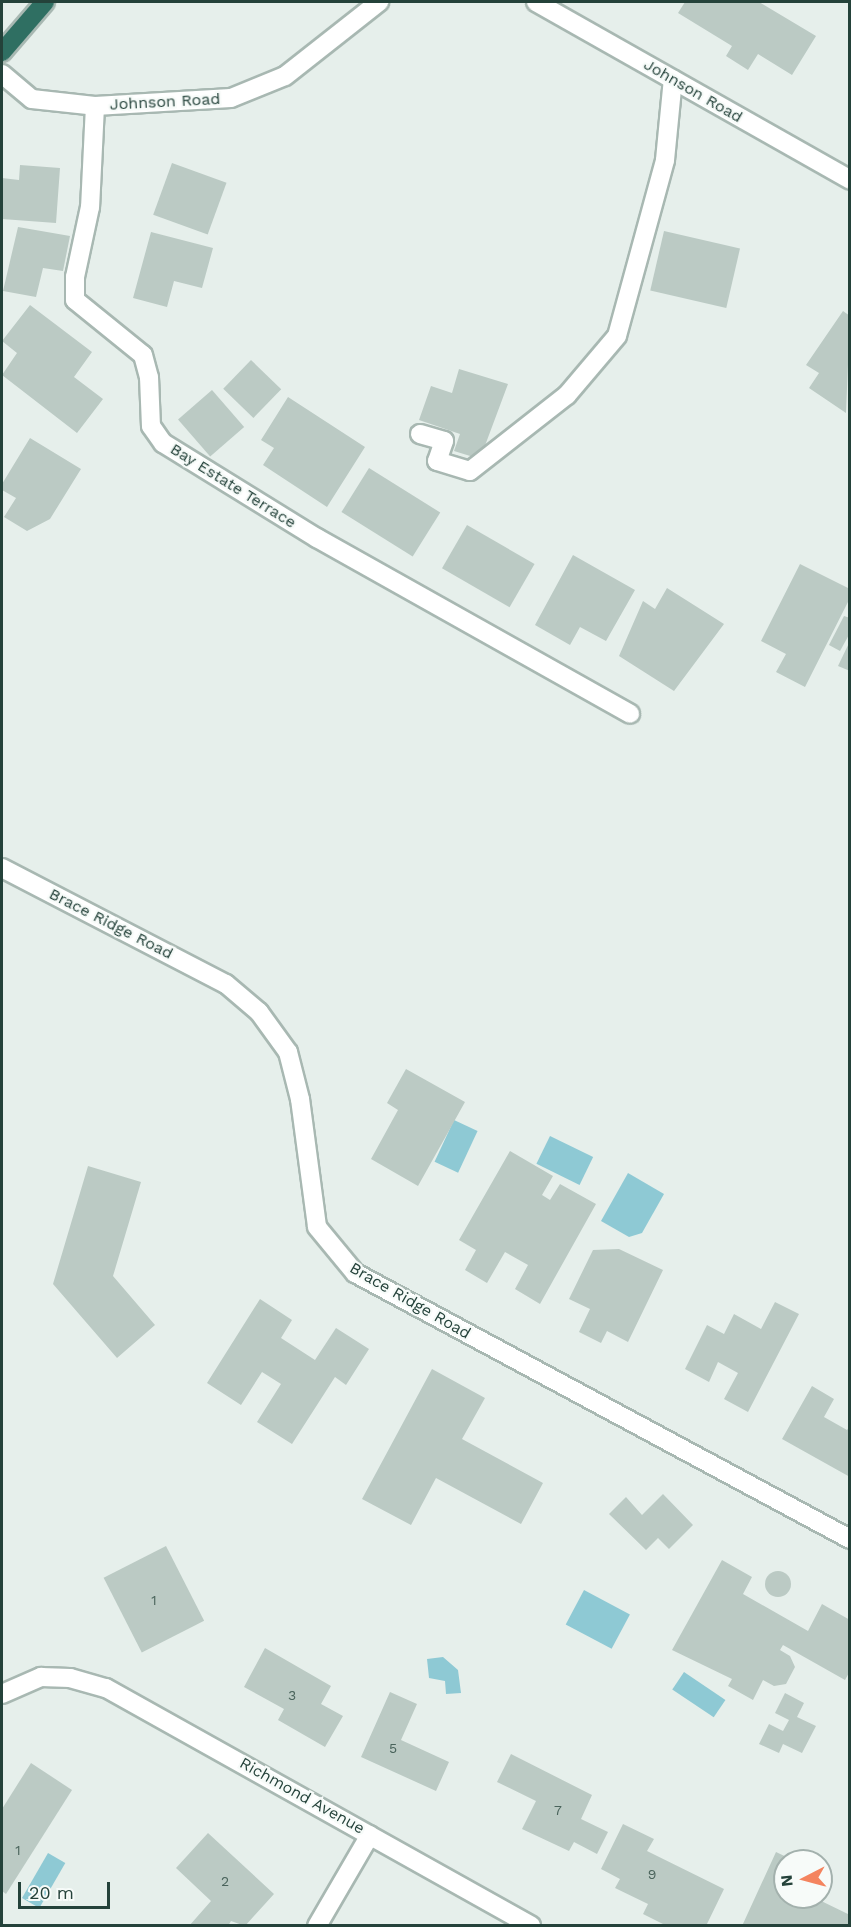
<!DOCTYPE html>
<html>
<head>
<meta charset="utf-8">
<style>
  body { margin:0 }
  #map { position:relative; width:851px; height:1927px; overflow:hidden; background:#e6efeb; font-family:"Work Sans",sans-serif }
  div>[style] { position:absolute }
  .water>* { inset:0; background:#8ec9d4; transform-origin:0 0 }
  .building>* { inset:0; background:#bbcac4; transform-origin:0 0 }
  .round { border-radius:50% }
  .roads { filter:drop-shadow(2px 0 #a8b8b2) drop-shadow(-2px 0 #a8b8b2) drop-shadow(0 2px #a8b8b2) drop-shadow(0 -2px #a8b8b2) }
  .minor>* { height:18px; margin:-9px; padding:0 9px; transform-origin:9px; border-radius:9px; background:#fff }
  .highway>* { height:18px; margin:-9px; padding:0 9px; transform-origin:9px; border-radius:9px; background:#2f6f62 }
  span { translate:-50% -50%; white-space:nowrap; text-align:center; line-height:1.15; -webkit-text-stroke:4.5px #f7fbf9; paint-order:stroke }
  .number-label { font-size:14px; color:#4a645c }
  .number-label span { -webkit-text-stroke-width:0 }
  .street-label { font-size:16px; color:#24423a }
  .frame { position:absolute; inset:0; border:3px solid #24423a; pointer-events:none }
  .north { position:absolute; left:773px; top:1849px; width:60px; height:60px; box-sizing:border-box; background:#f7fbf9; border:2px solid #a3b1ad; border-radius:50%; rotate:264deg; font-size:16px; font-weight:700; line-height:24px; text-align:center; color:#24423a }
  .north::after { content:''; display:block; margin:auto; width:21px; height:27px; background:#f4845f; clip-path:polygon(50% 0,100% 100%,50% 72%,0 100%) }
  .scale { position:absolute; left:18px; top:1882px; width:92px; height:27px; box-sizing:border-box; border:3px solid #24423a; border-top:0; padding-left:8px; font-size:18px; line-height:21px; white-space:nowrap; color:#24423a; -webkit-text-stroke:4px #f7fbf9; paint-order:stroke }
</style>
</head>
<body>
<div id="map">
  <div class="water">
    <div style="left:454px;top:1120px;width:26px;height:46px;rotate:25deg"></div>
    <div style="left:550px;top:1136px;width:48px;height:31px;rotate:26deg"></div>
    <div style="clip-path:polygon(628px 1173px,664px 1194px,642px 1233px,629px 1237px,601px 1221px)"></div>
    <div style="left:584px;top:1590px;width:52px;height:39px;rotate:28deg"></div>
    <div style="clip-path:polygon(443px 1657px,458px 1670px,461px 1693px,446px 1694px,445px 1681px,429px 1678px,427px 1659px)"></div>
    <div style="left:684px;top:1672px;width:50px;height:21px;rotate:34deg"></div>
    <div style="left:48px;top:1853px;width:20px;height:52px;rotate:30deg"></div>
  </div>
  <div class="building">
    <div style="clip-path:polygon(685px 2px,759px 2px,816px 36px,792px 75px,758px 54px,748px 70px,726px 56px,732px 46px,678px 13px)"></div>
    <div style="left:172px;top:163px;width:58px;height:55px;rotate:20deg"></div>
    <div style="clip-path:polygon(20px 165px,60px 168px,56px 223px,2px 219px,2px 178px,19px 180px)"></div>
    <div style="clip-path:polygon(18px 227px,70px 236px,63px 271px,43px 268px,36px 297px,3px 291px)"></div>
    <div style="left:664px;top:231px;width:78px;height:61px;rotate:13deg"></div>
    <div style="clip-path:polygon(151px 232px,213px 248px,202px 288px,174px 281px,167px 307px,133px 298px)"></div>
    <div style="clip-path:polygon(30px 305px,92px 352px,74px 377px,103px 399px,77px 433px,2px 375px,17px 353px,2px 341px)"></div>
    <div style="clip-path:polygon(843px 311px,850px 316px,846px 413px,809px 388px,819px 373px,806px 365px)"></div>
    <div style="left:251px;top:360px;width:42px;height:40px;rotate:44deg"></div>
    <div style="clip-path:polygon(459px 369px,508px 384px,480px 459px,454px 451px,460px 434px,419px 420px,431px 386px,452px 393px)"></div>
    <div style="left:212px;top:390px;width:49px;height:45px;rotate:49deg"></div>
    <div style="clip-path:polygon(288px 397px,365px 447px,327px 507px,263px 465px,274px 448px,261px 440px)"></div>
    <div style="clip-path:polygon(30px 438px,81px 469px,50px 519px,27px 531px,4px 517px,16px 498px,2px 490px,2px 484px)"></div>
    <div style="left:369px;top:468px;width:84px;height:52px;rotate:32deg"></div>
    <div style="left:467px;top:525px;width:78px;height:50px;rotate:30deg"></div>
    <div style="clip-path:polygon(573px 555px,635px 590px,606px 641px,580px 627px,570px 645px,535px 625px)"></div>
    <div style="clip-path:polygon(800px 564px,850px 589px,850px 598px,805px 687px,776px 672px,786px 654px,761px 641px)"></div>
    <div style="clip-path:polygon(667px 588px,724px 624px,674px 691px,619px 656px,643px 601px,655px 609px)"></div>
    <div style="clip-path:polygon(844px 616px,850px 618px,850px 633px,840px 651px,829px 645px)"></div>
    <div style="clip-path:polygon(850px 641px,850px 671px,838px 666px)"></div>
    <div style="clip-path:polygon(406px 1069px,465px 1102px,418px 1186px,371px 1159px,398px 1110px,387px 1103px)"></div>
    <div style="clip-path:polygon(510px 1151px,553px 1176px,542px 1195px,550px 1200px,560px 1184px,596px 1204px,540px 1304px,515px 1289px,528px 1265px,505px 1252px,487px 1283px,465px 1270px,476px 1250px,459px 1240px)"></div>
    <div style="clip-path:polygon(88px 1166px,141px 1182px,113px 1276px,155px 1325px,117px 1358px,53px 1284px)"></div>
    <div style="clip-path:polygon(619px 1249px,663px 1270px,628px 1342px,607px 1331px,601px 1343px,579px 1332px,590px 1309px,569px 1299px,593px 1250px)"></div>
    <div style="clip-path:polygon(260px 1299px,292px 1320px,281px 1338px,315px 1360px,336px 1328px,369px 1349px,346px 1385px,335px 1377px,292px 1444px,257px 1422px,281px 1384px,262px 1372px,241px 1405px,207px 1383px)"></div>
    <div style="clip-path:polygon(775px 1302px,799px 1314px,748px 1412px,724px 1399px,738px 1373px,718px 1362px,709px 1382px,685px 1369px,707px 1325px,724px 1334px,734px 1314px,761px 1329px)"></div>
    <div style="clip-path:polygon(432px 1369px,485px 1398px,462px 1439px,543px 1483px,521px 1524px,436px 1478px,411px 1525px,362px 1499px)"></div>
    <div style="clip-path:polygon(812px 1386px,834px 1399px,824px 1417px,847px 1430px,850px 1426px,850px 1477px,782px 1439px)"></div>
    <div style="clip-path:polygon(663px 1494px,693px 1525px,669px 1549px,658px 1538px,646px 1550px,609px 1514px,626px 1497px,642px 1515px)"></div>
    <div style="left:166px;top:1546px;width:84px;height:70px;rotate:63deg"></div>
    <div style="clip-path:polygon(722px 1560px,752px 1577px,743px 1594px,808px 1631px,822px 1604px,850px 1620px,850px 1671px,845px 1680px,783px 1645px,780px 1650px,790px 1656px,795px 1667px,786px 1684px,774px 1686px,763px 1680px,753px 1700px,728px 1686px,732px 1679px,672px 1650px)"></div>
    <div class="round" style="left:765px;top:1571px;width:26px;height:26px"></div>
    <div style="clip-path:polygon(265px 1648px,331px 1686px,321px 1704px,343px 1716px,325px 1747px,278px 1720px,284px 1709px,244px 1687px)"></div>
    <div style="clip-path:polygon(390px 1692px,417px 1704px,401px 1740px,449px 1762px,436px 1791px,361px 1757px)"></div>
    <div style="clip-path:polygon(785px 1693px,804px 1703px,797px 1717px,816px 1726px,802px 1753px,783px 1744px,779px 1753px,759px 1744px,769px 1724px,783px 1731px,789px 1720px,775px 1713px)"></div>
    <div style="clip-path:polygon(511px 1754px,592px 1795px,581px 1819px,608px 1832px,597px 1854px,574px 1842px,569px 1851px,522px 1829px,536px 1801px,497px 1782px)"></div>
    <div style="clip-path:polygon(31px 1763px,72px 1790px,6px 1894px,2px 1891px,2px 1809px)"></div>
    <div style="clip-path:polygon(623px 1824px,654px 1839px,647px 1851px,724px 1889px,706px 1926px,667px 1926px,643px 1914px,648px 1904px,615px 1888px,620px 1879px,601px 1869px)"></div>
    <div style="clip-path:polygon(208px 1833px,274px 1894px,245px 1926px,231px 1921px,228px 1926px,189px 1926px,211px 1901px,176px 1868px)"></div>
    <div style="clip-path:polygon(776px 1852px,795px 1861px,785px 1861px,785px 1897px,813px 1897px,850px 1915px,850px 1926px,742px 1926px)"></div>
  </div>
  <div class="roads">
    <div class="minor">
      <div style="left:536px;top:2px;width:361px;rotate:29.5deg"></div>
      <div style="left:2px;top:74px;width:39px;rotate:40deg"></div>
      <div style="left:32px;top:99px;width:63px;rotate:6.3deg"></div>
      <div style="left:95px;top:106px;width:136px;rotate:-3.4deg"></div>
      <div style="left:231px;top:98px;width:58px;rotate:-22.2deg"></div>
      <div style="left:285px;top:76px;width:120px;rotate:-38.2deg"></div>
      <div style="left:95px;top:106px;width:101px;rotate:92.8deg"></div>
      <div style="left:90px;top:207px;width:72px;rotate:102.1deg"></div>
      <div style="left:75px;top:277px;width:23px;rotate:90deg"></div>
      <div style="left:75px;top:300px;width:87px;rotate:39deg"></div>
      <div style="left:143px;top:355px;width:23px;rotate:75deg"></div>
      <div style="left:149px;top:377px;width:49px;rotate:87.7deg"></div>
      <div style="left:151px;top:426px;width:21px;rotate:55deg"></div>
      <div style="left:163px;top:443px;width:181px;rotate:31.7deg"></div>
      <div style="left:317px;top:538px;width:359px;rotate:29.3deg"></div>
      <div style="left:420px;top:434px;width:25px;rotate:16deg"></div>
      <div style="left:444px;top:441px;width:21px;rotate:109deg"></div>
      <div style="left:437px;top:461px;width:34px;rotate:17deg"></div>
      <div style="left:470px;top:471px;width:123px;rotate:-38.1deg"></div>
      <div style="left:567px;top:395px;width:77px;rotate:-49.7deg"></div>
      <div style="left:617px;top:336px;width:182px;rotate:-74.7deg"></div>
      <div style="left:665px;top:160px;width:81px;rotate:-84.4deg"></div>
      <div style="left:2px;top:868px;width:252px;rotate:27.4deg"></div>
      <div style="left:226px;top:984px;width:43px;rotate:40.3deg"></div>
      <div style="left:259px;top:1012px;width:49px;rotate:54.1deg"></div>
      <div style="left:288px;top:1052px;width:49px;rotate:75.7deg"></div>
      <div style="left:300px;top:1099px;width:129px;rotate:82.4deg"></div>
      <div style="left:317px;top:1227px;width:60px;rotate:50.4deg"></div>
      <div style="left:355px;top:1273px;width:562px;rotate:28.25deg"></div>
      <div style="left:2px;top:1694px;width:43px;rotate:-23.6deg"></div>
      <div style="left:41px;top:1677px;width:29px;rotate:2deg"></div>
      <div style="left:70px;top:1678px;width:37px;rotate:16deg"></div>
      <div style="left:106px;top:1688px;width:487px;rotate:29.2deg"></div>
      <div style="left:317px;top:1926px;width:105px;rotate:-59.8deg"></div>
    </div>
    <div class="highway">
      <div style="left:2px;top:52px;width:66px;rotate:-49.3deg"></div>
    </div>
  </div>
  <div class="number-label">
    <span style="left:154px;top:1600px">1</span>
    <span style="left:292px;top:1695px">3</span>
    <span style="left:393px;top:1748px">5</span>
    <span style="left:558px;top:1810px">7</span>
    <span style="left:18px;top:1850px">1</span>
    <span style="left:652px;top:1874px">9</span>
    <span style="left:225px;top:1881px">2</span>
  </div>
  <div class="street-label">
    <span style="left:693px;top:91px;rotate:30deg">Johnson Road</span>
    <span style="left:165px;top:102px;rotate:-3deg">Johnson Road</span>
    <span style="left:233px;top:486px;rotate:32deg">Bay Estate Terrace</span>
    <span style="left:111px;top:924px;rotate:27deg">Brace Ridge Road</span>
    <span style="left:410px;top:1301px;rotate:30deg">Brace Ridge Road</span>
    <span style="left:302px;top:1796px;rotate:29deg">Richmond Avenue</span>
  </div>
  <div class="frame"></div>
  <div class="north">N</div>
  <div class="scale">20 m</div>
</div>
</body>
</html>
